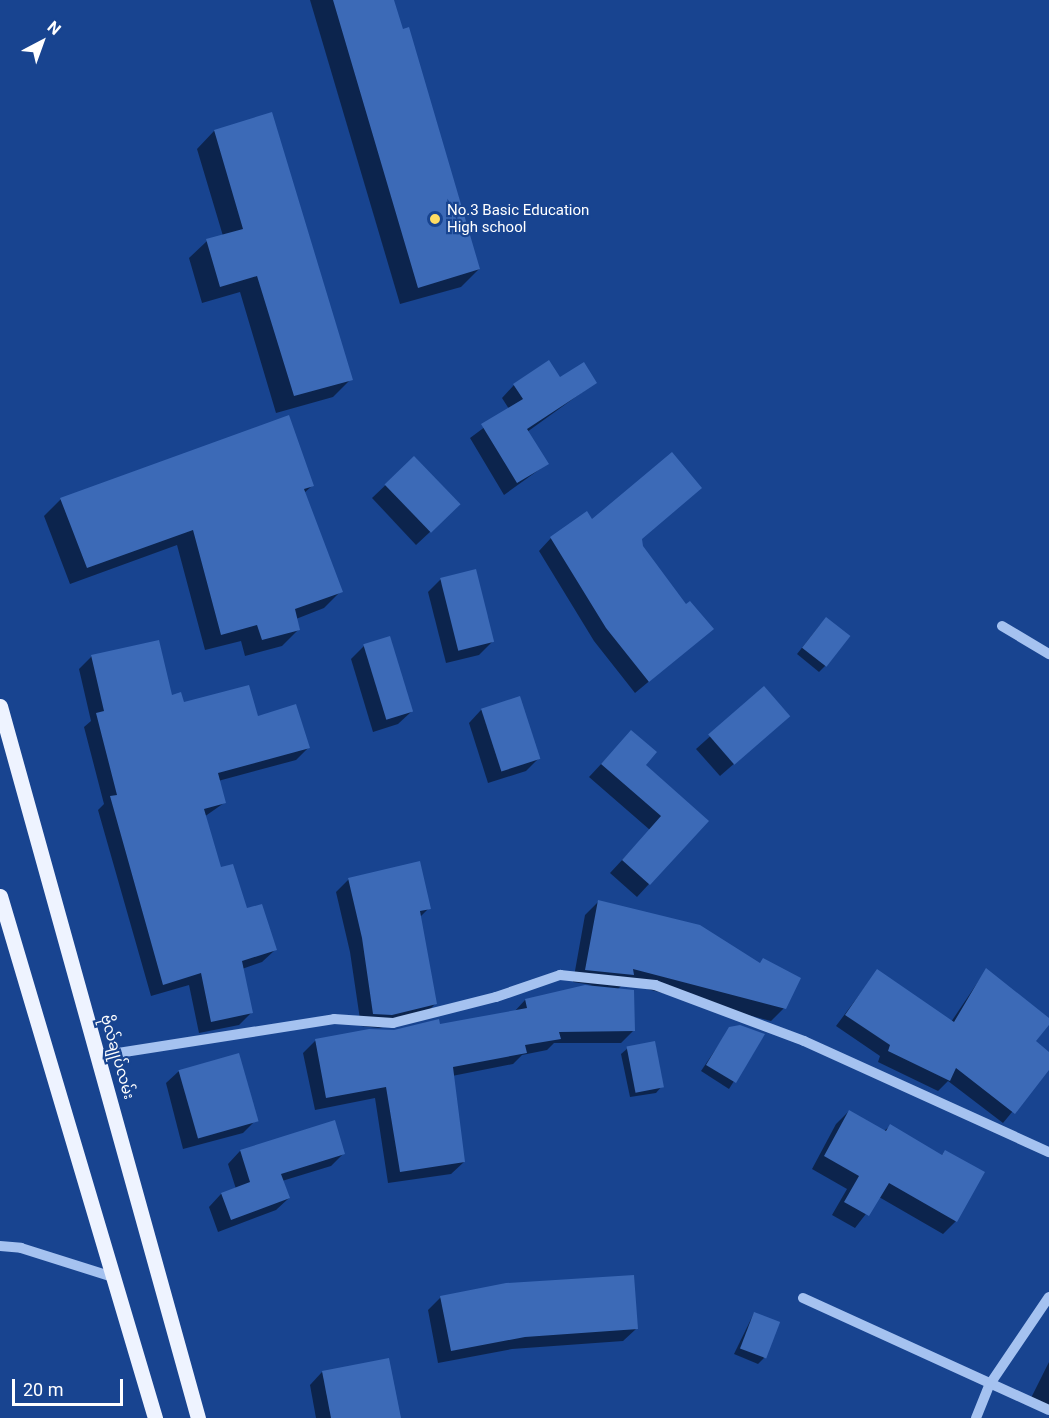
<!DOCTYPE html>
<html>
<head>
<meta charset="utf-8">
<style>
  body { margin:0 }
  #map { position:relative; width:1049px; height:1418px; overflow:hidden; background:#184490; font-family:Roboto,"Noto Sans Myanmar",sans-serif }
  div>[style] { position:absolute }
  .shadow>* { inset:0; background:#0007 }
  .building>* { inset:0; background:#3c6ab7; transform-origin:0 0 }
  .minor>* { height:10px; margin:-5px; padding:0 5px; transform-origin:5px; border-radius:5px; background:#a5c2f0 }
  .major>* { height:15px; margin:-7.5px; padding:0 7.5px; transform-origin:7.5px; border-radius:7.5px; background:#eef3ff }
  .dots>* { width:16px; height:16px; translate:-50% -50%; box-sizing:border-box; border:3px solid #184490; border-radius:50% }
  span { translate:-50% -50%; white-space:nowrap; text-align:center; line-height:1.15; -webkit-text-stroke:4.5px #184490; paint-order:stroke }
  .poi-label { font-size:15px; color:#fff }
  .left { translate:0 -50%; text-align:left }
  .street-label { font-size:15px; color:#fff }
  .north { position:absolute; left:12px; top:12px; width:60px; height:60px; -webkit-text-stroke:4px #184490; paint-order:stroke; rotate:41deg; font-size:16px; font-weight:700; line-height:24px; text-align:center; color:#fff }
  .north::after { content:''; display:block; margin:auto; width:21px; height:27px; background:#fff; clip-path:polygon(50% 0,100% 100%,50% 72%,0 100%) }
  .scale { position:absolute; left:12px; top:1379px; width:111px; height:27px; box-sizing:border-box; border:3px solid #fff; border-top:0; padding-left:8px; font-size:18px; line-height:21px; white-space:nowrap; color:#fff; -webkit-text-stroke:4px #184490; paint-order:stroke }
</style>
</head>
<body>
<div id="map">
  <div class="shadow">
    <div style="clip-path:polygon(310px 0,392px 0,479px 269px,461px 287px,400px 304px)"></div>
    <div style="clip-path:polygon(271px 114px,351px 379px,333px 397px,276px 413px,240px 292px,202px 303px,189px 258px,207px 241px,223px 236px,197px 149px,214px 131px)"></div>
    <div style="clip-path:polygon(560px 379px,595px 383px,527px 432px,547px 464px,504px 495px,470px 438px,509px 409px,502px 398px,514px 385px)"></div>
    <div style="clip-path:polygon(414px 458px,446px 517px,416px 545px,372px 498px)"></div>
    <div style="clip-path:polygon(312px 486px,304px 493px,341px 591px,324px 608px,296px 619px,299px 629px,282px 646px,245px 656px,241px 641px,205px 650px,177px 545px,70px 584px,44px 516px,61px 499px)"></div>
    <div style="clip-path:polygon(551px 538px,640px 540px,641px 547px,685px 606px,712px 629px,635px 693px,594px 641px,539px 551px)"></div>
    <div style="clip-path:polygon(441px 579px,492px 642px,479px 655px,446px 663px,428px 592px)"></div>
    <div style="clip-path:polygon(820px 625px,825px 666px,819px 672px,797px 654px)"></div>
    <div style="clip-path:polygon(364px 646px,411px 712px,398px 724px,373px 732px,351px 659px)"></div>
    <div style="clip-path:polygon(92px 656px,183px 704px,256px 718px,308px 748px,296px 760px,218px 781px,224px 803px,204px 817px,220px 869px,275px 950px,262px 962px,242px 969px,251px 1013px,239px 1025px,199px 1033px,189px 985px,151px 996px,98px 810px,104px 804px,84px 727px,91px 721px,79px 669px)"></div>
    <div style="clip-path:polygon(764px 688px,775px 728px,720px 776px,696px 749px)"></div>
    <div style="clip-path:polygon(519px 698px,539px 758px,526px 771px,488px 783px,469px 723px,481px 710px)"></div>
    <div style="clip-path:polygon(631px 732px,644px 765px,707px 821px,637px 897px,610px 873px,650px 830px,589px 777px)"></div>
    <div style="clip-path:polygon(349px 879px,429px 908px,420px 917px,435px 1004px,422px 1017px,379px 1028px,361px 1026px,350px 952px,336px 892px)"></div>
    <div style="clip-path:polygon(598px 902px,784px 1008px,771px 1021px,624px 983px,617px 990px,633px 1031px,621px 1043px,554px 1043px,547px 1050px,522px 1055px,513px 1064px,452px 1076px,464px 1162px,451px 1174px,388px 1183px,375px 1098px,315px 1110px,303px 1053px,315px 1041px,439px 1026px,514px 1012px,525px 1000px,592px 985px,573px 982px,585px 915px)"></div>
    <div style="clip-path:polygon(986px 970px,1049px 1020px,1034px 1042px,1049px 1054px,1049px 1067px,1003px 1123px,948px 1081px,938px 1091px,878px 1062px,880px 1056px,836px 1026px,877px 971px,951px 1022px)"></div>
    <div style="clip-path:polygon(730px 1028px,763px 1035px,729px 1089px,701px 1071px)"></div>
    <div style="clip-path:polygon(628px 1048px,662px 1086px,656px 1093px,630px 1097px,621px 1054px)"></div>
    <div style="clip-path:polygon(179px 1071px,256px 1120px,243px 1133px,183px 1149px,166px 1083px)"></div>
    <div style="clip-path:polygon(849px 1111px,884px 1131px,890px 1126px,941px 1156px,945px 1151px,956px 1221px,943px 1234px,879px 1197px,855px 1228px,832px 1215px,847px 1189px,812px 1169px,836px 1124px)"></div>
    <div style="clip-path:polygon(240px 1151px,344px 1153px,331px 1166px,282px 1181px,289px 1198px,276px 1210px,218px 1232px,209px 1207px,221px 1194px,236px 1189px,228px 1164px)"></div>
    <div style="clip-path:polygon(440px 1298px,636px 1329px,623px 1341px,512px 1349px,438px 1363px,428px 1310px)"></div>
    <div style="clip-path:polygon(754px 1313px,764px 1358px,758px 1364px,734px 1354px)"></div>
    <div style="clip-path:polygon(1049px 1362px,1049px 1408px,1030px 1400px)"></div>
    <div style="clip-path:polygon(322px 1372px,399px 1418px,316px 1418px,310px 1385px)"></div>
  </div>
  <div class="building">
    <div style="clip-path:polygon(333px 0,394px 0,403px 29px,409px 27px,480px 269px,418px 288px)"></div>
    <div style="clip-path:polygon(272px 112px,353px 380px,294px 396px,257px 276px,220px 287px,206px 239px,243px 229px,214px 130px)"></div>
    <div style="clip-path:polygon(549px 360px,560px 377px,584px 362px,597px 383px,527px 429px,549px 464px,517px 483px,481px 424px,523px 399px,513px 384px)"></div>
    <div style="clip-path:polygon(289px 415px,314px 486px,304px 489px,343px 592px,295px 609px,300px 630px,262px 640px,257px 625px,221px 635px,193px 530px,87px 568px,60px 498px)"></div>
    <div style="clip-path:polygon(672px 452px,702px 488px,642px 539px,643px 546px,686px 604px,690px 601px,714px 629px,649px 682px,606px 628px,550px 537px,587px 511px,592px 519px)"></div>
    <div style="left:414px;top:456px;width:67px;height:41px;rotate:46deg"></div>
    <div style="left:476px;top:569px;width:75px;height:37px;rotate:76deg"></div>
    <div style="left:826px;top:617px;width:31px;height:39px;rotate:38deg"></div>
    <div style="left:390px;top:636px;width:79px;height:28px;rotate:73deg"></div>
    <div style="clip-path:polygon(159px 640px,172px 695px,181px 692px,184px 702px,249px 685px,258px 716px,296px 704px,310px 748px,218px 773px,226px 803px,204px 809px,221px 867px,233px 864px,247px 908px,262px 904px,277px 950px,242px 961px,253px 1013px,211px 1022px,201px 973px,163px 985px,110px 796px,117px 795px,96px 713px,104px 711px,91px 655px)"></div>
    <div style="left:764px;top:686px;width:40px;height:74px;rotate:49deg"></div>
    <div style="left:520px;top:696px;width:66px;height:41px;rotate:72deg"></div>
    <div style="clip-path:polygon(631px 730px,657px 752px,646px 765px,709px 821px,650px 885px,622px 860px,661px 816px,601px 764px)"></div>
    <div style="clip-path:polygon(420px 861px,431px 909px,420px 911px,437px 1004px,392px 1015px,373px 1014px,362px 938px,348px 878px)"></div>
    <div style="clip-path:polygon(598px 900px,700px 925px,760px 963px,763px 958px,801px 978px,786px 1009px,633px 969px,634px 975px,585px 970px)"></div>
    <div style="clip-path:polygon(986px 968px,1049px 1018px,1049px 1025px,1036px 1041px,1049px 1052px,1049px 1070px,1015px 1114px,956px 1068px,950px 1081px,888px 1051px,890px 1045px,845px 1015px,877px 969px,954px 1022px)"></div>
    <div style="clip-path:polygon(585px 985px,634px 990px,635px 1031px,559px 1032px,561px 1039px,525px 1045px,527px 1053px,453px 1067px,465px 1162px,400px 1172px,386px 1087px,326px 1098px,315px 1039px,369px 1029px,394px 1030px,439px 1019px,440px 1024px,527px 1008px,525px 999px)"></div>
    <div style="clip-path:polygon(740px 1025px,765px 1034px,736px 1083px,706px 1065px,729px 1027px)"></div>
    <div style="left:655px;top:1041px;width:47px;height:29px;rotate:79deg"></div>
    <div style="left:239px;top:1053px;width:71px;height:63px;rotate:74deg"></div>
    <div style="clip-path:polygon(849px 1110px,886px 1131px,890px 1124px,942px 1155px,945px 1150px,985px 1172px,957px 1222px,889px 1183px,869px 1216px,844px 1202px,859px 1176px,824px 1156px)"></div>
    <div style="clip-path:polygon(335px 1120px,345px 1154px,281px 1174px,290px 1198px,231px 1220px,221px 1193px,250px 1182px,240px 1150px)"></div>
    <div style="clip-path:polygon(634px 1275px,638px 1329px,525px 1337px,451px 1351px,440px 1296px,506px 1283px)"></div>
    <div style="left:754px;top:1312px;width:28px;height:39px;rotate:21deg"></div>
    <div style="clip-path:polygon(389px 1358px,401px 1418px,331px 1418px,322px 1371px)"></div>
  </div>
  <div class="minor">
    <div style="left:1002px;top:626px;width:55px;rotate:30.8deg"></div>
    <div style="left:99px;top:1056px;width:238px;rotate:-8.9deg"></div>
    <div style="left:334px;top:1019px;width:59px;rotate:3.9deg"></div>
    <div style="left:393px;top:1023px;width:106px;rotate:-14.2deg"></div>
    <div style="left:496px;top:997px;width:68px;rotate:-19deg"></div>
    <div style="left:560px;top:975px;width:96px;rotate:6deg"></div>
    <div style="left:655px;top:985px;width:159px;rotate:20.6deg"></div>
    <div style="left:804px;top:1041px;width:269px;rotate:24.4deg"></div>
    <div style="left:0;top:1246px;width:21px;rotate:5deg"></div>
    <div style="left:21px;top:1248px;width:93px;rotate:17.5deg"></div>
    <div style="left:803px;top:1298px;width:270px;rotate:24.5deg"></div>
    <div style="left:976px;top:1418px;width:37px;rotate:-68deg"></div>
    <div style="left:990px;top:1384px;width:105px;rotate:-55.9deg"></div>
  </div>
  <div class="major">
    <div style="left:0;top:706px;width:739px;rotate:74.46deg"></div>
    <div style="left:0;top:896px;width:545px;rotate:73.46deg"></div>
  </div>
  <div class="dots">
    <div style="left:435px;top:219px;background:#ffdd64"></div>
  </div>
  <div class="poi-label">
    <span class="left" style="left:447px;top:219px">No.3 Basic Education<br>High school</span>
  </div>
  <div class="street-label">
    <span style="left:117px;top:1057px;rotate:74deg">ဗိုလ်ချုပ်လမ်း</span>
  </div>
  <div class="north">N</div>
  <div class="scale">20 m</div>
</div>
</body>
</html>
